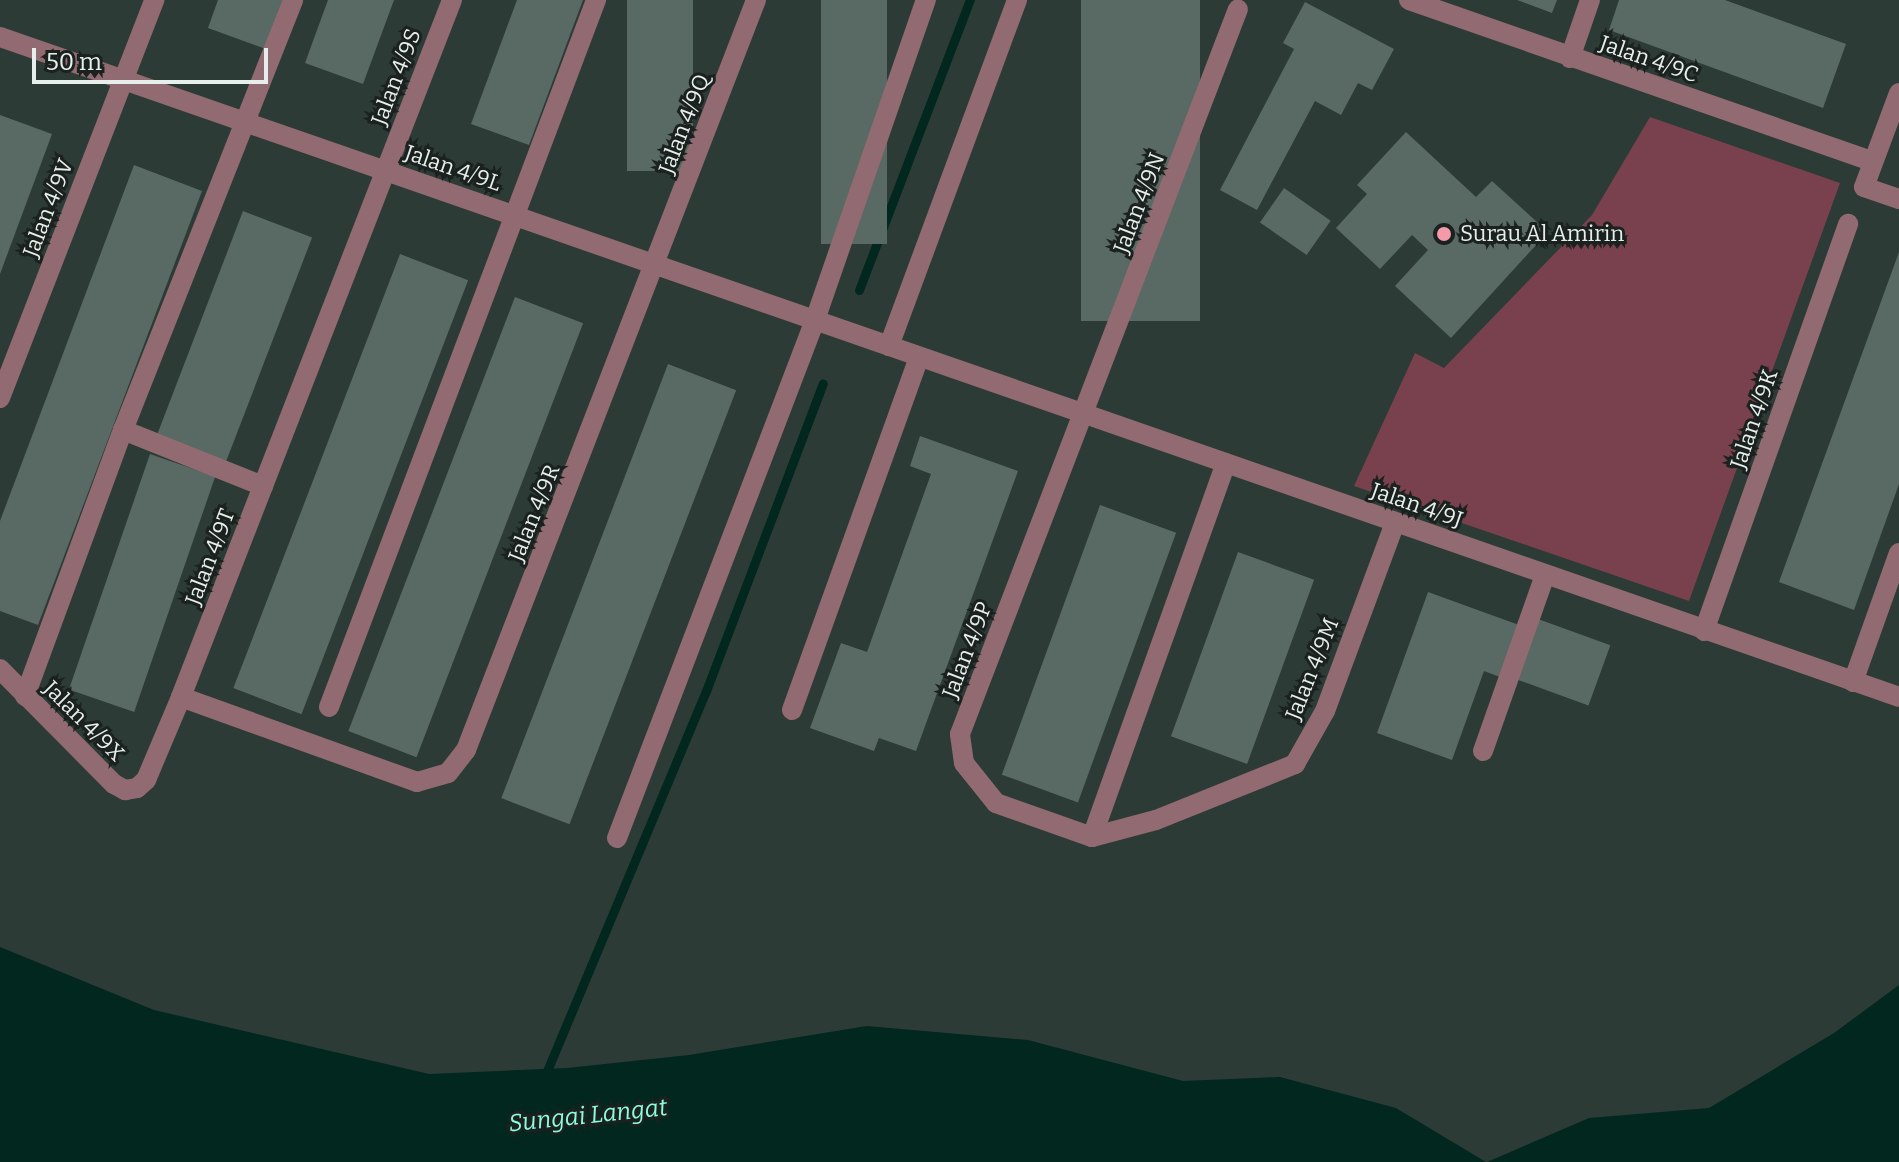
<!DOCTYPE html>
<html>
<head>
<meta charset="utf-8">
<style>
  body { margin:0 }
  #map { position:relative; width:1899px; height:1162px; overflow:hidden; background:#2d3b36; font-family:Bitter,serif }
  div>[style] { position:absolute }
  .green>* { inset:0; background:#78414d }
  .water>* { inset:0; background:#01271e }
  .stream>* { height:9px; margin:-4.5px; padding:0 4.5px; transform-origin:4.5px; border-radius:4.5px; background:#01271e }
  .building>* { inset:0; background:#596963; transform-origin:0 0 }
  .minor>* { height:20px; margin:-10px; padding:0 10px; transform-origin:10px; border-radius:10px; background:#926a71 }
  .dots>* { width:22px; height:22px; translate:-50% -50%; box-sizing:border-box; border:4px solid #1a211e; border-radius:50% }
  span { translate:-50% -50%; white-space:nowrap; text-align:center; line-height:1.15; -webkit-text-stroke:6px #1a211e; paint-order:stroke }
  .street-label { font-size:22px; color:#e6efeb }
  .poi-label { font-size:22px; color:#e6efeb }
  .left { translate:0 -50%; text-align:left }
  .water-label { font-size:24px; color:#8bfddc; font-style:italic }
  .scale { position:absolute; left:32px; top:48px; width:236px; height:36px; box-sizing:border-box; border:4px solid #e6efeb; border-top:0; padding-left:10px; font-size:24px; line-height:28px; white-space:nowrap; color:#e6efeb; -webkit-text-stroke:6px #1a211e; paint-order:stroke }
</style>
</head>
<body>
<div id="map">
  <div class="green">
    <div style="clip-path:polygon(1650px 117px,1840px 183px,1689px 601px,1354px 486px,1415px 353px,1444px 368px,1592px 215px)"></div>
  </div>
  <div class="water">
    <div style="clip-path:polygon(0 947px,154px 1010px,429px 1074px,567px 1068px,689px 1055px,867px 1026px,1028px 1040px,1183px 1081px,1280px 1077px,1396px 1108px,1486px 1162px,0 1162px)"></div>
    <div style="clip-path:polygon(1899px 985px,1899px 1162px,1487px 1162px,1589px 1118px,1709px 1108px,1834px 1033px)"></div>
  </div>
  <div class="stream">
    <div style="left:859px;top:290px;width:311px;rotate:-69.1deg"></div>
    <div style="left:544px;top:1078px;width:420px;rotate:-67.3deg"></div>
    <div style="left:706px;top:691px;width:329px;rotate:-69.2deg"></div>
  </div>
  <div class="building">
    <div style="clip-path:polygon(218px 0,285px 0,266px 49px,208px 28px)"></div>
    <div style="clip-path:polygon(328px 0,394px 0,363px 84px,305px 63px)"></div>
    <div style="clip-path:polygon(517px 0,583px 0,529px 145px,471px 124px)"></div>
    <div style="left:627px;top:0;width:66px;height:171px"></div>
    <div style="left:821px;top:0;width:66px;height:244px"></div>
    <div style="left:1081px;top:0;width:119px;height:321px"></div>
    <div style="clip-path:polygon(1517px 0,1557px 0,1552px 13px)"></div>
    <div style="clip-path:polygon(1619px 0,1725px 0,1846px 44px,1823px 108px,1609px 30px)"></div>
    <div style="clip-path:polygon(1305px 2px,1394px 49px,1372px 90px,1358px 83px,1341px 115px,1315px 101px,1257px 210px,1220px 190px,1294px 49px,1283px 43px)"></div>
    <div style="clip-path:polygon(0 115px,52px 134px,0 274px)"></div>
    <div style="clip-path:polygon(1406px 132px,1476px 197px,1492px 181px,1548px 232px,1451px 338px,1395px 286px,1428px 250px,1412px 235px,1380px 269px,1336px 228px,1367px 194px,1357px 185px)"></div>
    <div style="clip-path:polygon(134px 165px,202px 191px,38px 625px,0 611px,0 521px)"></div>
    <div style="left:1284px;top:188px;width:57px;height:42px;rotate:35deg"></div>
    <div style="left:243px;top:211px;width:74px;height:240px;rotate:21deg"></div>
    <div style="clip-path:polygon(1899px 252px,1899px 484px,1854px 610px,1779px 582px)"></div>
    <div style="left:400px;top:254px;width:73px;height:465px;rotate:21deg"></div>
    <div style="left:515px;top:297px;width:73px;height:465px;rotate:21deg"></div>
    <div style="left:668px;top:364px;width:73px;height:465px;rotate:21deg"></div>
    <div style="clip-path:polygon(920px 436px,1018px 471px,916px 751px,879px 738px,874px 751px,810px 728px,841px 643px,867px 652px,931px 474px,910px 466px)"></div>
    <div style="left:150px;top:454px;width:69px;height:249px;rotate:19deg"></div>
    <div style="left:1100px;top:505px;width:81px;height:287px;rotate:20deg"></div>
    <div style="left:1238px;top:552px;width:81px;height:196px;rotate:20deg"></div>
    <div style="clip-path:polygon(1428px 592px,1519px 625px,1500px 677px,1484px 671px,1452px 760px,1377px 733px)"></div>
    <div style="left:1538px;top:619px;width:77px;height:64px;rotate:20deg"></div>
  </div>
  <div class="minor">
    <div style="left:452px;top:0;width:748px;rotate:111.25deg"></div>
    <div style="left:181px;top:697px;width:251px;rotate:19.8deg"></div>
    <div style="left:417px;top:782px;width:32px;rotate:-16deg"></div>
    <div style="left:448px;top:773px;width:29px;rotate:-52deg"></div>
    <div style="left:466px;top:750px;width:804px;rotate:-68.86deg"></div>
    <div style="left:1409px;top:0;width:491px;rotate:19.2deg"></div>
    <div style="left:0;top:37px;width:2010px;rotate:19.16deg"></div>
    <div style="left:1570px;top:58px;width:61px;rotate:-71deg"></div>
    <div style="left:1899px;top:93px;width:100px;rotate:110.4deg"></div>
    <div style="left:1864px;top:187px;width:37px;rotate:19deg"></div>
    <div style="left:889px;top:346px;width:369px;rotate:-69.7deg"></div>
    <div style="left:0;top:398px;width:427px;rotate:-68.8deg"></div>
    <div style="left:123px;top:430px;width:151px;rotate:21.8deg"></div>
    <div style="left:1704px;top:631px;width:432px;rotate:-70.5deg"></div>
    <div style="left:0;top:669px;width:162px;rotate:45.3deg"></div>
    <div style="left:114px;top:784px;width:13px;rotate:29deg"></div>
    <div style="left:125px;top:790px;width:12px;rotate:-9deg"></div>
    <div style="left:137px;top:788px;width:12px;rotate:-42deg"></div>
    <div style="left:146px;top:780px;width:90px;rotate:-67.1deg"></div>
    <div style="left:1853px;top:682px;width:137px;rotate:-70.4deg"></div>
    <div style="left:25px;top:696px;width:283px;rotate:-69.8deg"></div>
    <div style="left:123px;top:430px;width:462px;rotate:-68.4deg"></div>
    <div style="left:329px;top:707px;width:756px;rotate:-69.31deg"></div>
    <div style="left:792px;top:710px;width:375px;rotate:-70.2deg"></div>
    <div style="left:1483px;top:751px;width:187px;rotate:-70.6deg"></div>
    <div style="left:1092px;top:837px;width:102px;rotate:-160.5deg"></div>
    <div style="left:996px;top:803px;width:51px;rotate:-128.7deg"></div>
    <div style="left:964px;top:763px;width:29px;rotate:-98deg"></div>
    <div style="left:960px;top:734px;width:776px;rotate:-69.02deg"></div>
    <div style="left:1092px;top:837px;width:66px;rotate:-14.9deg"></div>
    <div style="left:1156px;top:820px;width:150px;rotate:-21.9deg"></div>
    <div style="left:1295px;top:764px;width:61px;rotate:-60.5deg"></div>
    <div style="left:1325px;top:711px;width:201px;rotate:-69.6deg"></div>
    <div style="left:1092px;top:837px;width:397px;rotate:-70.3deg"></div>
    <div style="left:617px;top:838px;width:555px;rotate:-69.08deg"></div>
    <div style="left:815px;top:320px;width:339px;rotate:-70.9deg"></div>
  </div>
  <div class="dots">
    <div style="left:1444px;top:234px;background:#f39aab"></div>
  </div>
  <div class="street-label">
    <span style="left:1649px;top:59px;rotate:19deg">Jalan 4/9C</span>
    <span style="left:396px;top:77px;rotate:-69deg">Jalan 4/9S</span>
    <span style="left:684px;top:124px;rotate:-69deg">Jalan 4/9Q</span>
    <span style="left:453px;top:168px;rotate:19deg">Jalan 4/9L</span>
    <span style="left:1139px;top:203px;rotate:-69deg">Jalan 4/9N</span>
    <span style="left:48px;top:208px;rotate:-69deg">Jalan 4/9V</span>
    <span style="left:1754px;top:419px;rotate:-71deg">Jalan 4/9K</span>
    <span style="left:1417px;top:505px;rotate:19deg">Jalan 4/9J</span>
    <span style="left:534px;top:513px;rotate:-68deg">Jalan 4/9R</span>
    <span style="left:210px;top:557px;rotate:-69deg">Jalan 4/9T</span>
    <span style="left:967px;top:650px;rotate:-69deg">Jalan 4/9P</span>
    <span style="left:1312px;top:669px;rotate:-68deg">Jalan 4/9M</span>
    <span style="left:84px;top:721px;rotate:45deg">Jalan 4/9X</span>
  </div>
  <div class="poi-label">
    <span class="left" style="left:1460px;top:234px">Surau Al Amirin</span>
  </div>
  <div class="water-label">
    <span style="left:588px;top:1116px;rotate:-6deg">Sungai Langat</span>
  </div>
  <div class="scale">50 m</div>
</div>
</body>
</html>
